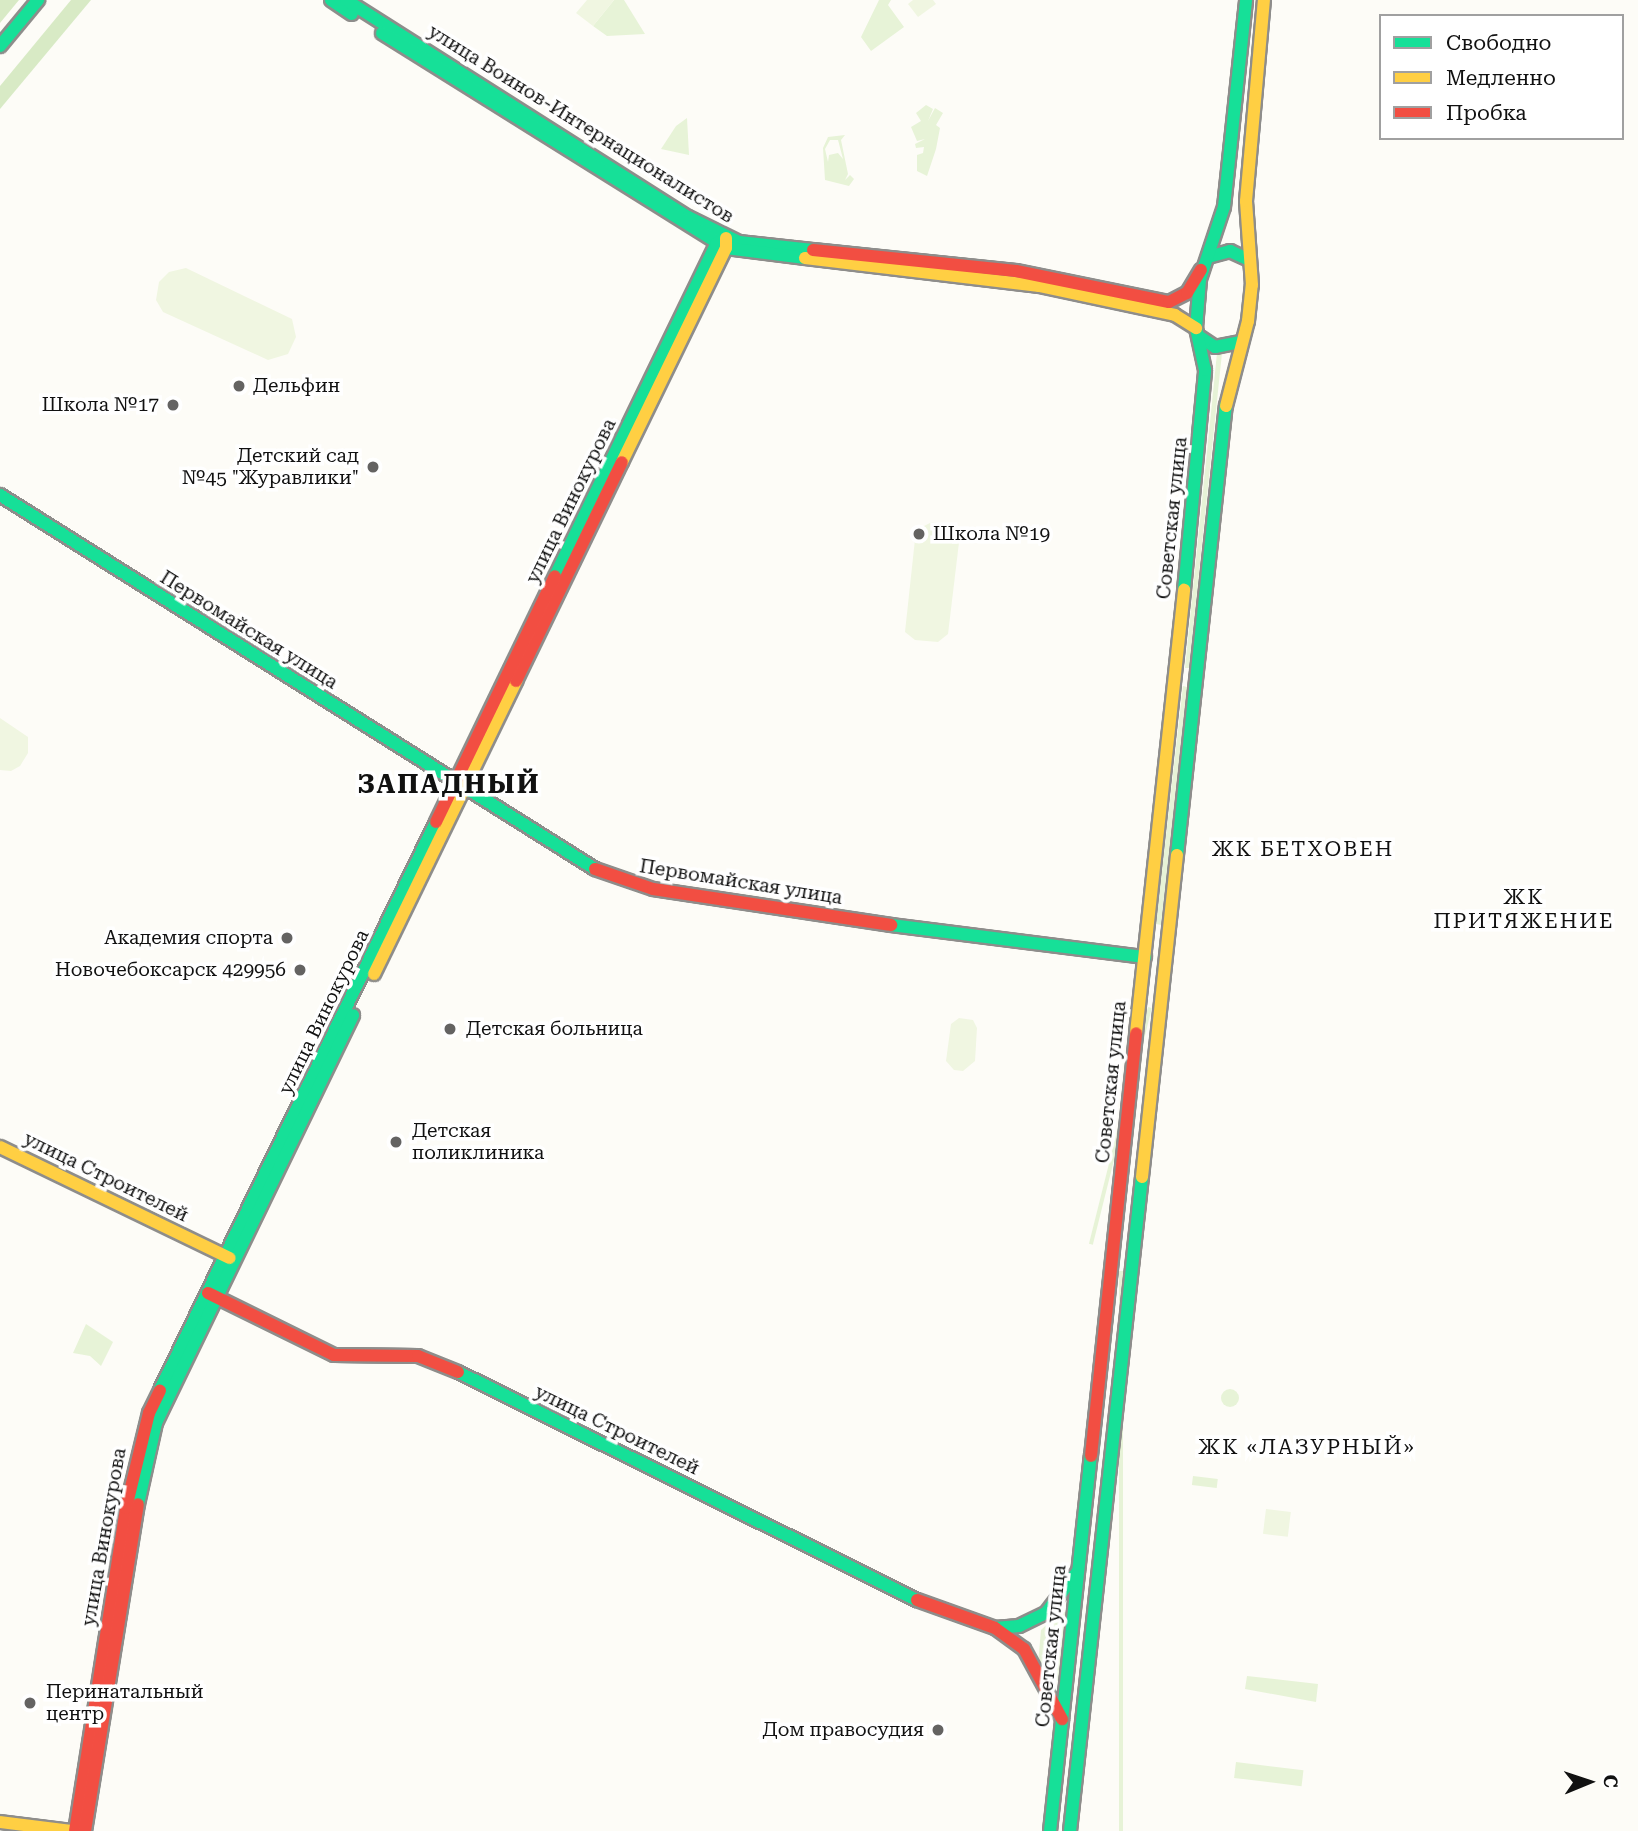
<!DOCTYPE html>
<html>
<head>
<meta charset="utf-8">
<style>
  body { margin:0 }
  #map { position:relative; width:1638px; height:1831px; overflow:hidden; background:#fdfcf7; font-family:"Roboto Serif",serif }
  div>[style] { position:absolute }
  .green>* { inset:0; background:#e7f3d7; transform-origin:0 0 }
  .round { border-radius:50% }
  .forest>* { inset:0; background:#d8eac5 }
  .pitch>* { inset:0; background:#f0f6e1; transform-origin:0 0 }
  .roads { filter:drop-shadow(2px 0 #8e8d8b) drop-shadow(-2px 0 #8e8d8b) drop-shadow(0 2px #8e8d8b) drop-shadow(0 -2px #8e8d8b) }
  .fast>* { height:12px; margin:-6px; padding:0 6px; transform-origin:6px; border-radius:6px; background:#16e098 }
  .slow>* { height:12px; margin:-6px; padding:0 6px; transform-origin:6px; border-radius:6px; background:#ffcf43 }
  .jam>* { height:12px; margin:-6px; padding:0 6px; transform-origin:6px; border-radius:6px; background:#f24e42 }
  .dots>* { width:19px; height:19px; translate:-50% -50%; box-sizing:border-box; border:4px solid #fff; border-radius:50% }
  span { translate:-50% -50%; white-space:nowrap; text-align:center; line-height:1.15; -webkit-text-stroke:7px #fff; paint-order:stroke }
  .street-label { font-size:19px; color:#111 }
  .poi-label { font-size:19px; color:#111 }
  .left { translate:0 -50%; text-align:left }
  .right { translate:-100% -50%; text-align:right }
  .neighbourhood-label { font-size:21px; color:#111; letter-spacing:2px }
  .district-label { font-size:26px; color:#111; font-weight:700; letter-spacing:2px }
  .legend { position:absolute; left:1379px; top:14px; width:245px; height:126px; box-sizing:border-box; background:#fff; border:2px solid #a0a0a0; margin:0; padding:9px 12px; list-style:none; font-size:21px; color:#111 }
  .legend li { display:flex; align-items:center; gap:14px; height:35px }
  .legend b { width:35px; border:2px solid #a0a0a0 }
  .north { position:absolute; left:1554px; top:1747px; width:70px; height:70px; -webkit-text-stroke:5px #fff; paint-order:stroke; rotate:88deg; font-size:19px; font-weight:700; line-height:28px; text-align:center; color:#111 }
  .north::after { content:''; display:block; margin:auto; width:24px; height:32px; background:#111; clip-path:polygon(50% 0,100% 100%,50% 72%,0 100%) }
</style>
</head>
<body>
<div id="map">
  <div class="green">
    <div style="clip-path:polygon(614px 0,624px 0,645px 34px,607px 36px,593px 26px)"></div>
    <div style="clip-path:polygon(879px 0,891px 0,888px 5px,904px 27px,871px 51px,861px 37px)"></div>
    <div style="clip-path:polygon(926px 105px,933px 109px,928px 121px,935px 108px,943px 113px,936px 125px,940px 128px,936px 149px,927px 176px,917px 171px,917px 155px,923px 153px,924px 147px,916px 148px,915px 144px,925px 139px,917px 141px,911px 127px,921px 121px,916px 113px)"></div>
    <div style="clip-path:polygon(687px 118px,689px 155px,661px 149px,676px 126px)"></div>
    <div style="clip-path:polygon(evenodd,845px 135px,841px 140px,848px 174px,845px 180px,850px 175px,854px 179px,849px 186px,825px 180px,823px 148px,828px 137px,845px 135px,830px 140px,838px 140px,843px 159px,838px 153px,829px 155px,828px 162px,825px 149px,830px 140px)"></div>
    <div style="clip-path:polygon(1217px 353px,1222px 353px,1189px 668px,1185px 668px)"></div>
    <div style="clip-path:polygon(1183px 686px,1187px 687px,1161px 925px,1156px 924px)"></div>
    <div style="left:1148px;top:1007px;width:4px;height:244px;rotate:14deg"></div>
    <div style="left:1119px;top:1271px;width:4px;height:560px"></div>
    <div style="clip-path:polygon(86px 1324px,113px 1342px,101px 1366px,90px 1356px,73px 1353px)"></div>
    <div class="round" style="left:1221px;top:1389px;width:18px;height:18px"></div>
    <div style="left:1193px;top:1476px;width:25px;height:9px;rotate:7deg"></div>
    <div style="clip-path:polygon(1060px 1612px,1067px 1612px,1060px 1683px,1038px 1664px,1041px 1630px)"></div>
    <div style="clip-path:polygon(1247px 1676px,1318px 1684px,1316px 1702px,1245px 1689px)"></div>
    <div style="left:1236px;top:1762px;width:68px;height:16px;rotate:7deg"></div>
  </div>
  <div class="forest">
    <div style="clip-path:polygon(0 0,19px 0,0 23px)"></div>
    <div style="clip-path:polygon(71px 0,91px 0,0 109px,0 86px)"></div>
  </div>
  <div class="pitch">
    <div style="clip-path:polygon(587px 0,614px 0,593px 26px,576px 13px)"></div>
    <div style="clip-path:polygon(913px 0,933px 0,936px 4px,918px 17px,908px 4px)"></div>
    <div style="clip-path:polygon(186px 268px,292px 319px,296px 337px,288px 354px,268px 360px,163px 312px,156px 300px,159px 282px,169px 272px)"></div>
    <div style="clip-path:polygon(932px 522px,952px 526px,960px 534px,948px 634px,938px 642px,915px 640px,905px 632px,916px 530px)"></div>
    <div style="clip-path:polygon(0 718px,28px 737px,28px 753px,20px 766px,11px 771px,0 770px)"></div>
    <div style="clip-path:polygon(959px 1018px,973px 1020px,977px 1028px,975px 1061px,963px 1071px,954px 1070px,946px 1061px,951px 1024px)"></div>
    <div style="left:1266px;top:1509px;width:25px;height:25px;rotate:7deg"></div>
  </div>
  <div class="roads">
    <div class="fast">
      <div style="left:331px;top:0;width:25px;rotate:34deg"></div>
      <div style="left:346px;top:0;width:405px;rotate:32.4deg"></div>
      <div style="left:688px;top:217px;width:57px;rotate:26.1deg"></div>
      <div style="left:739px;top:242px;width:74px;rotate:6.2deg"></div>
      <div style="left:382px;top:33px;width:406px;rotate:32deg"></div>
      <div style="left:726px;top:248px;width:80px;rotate:7.2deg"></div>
      <div style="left:0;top:46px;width:60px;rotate:-50.4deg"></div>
      <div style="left:1208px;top:257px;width:23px;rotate:-15deg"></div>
      <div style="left:1230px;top:251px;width:21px;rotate:25deg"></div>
      <div style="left:1200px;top:337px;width:18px;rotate:34deg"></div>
      <div style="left:1215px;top:347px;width:25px;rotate:-11deg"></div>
      <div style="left:0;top:495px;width:703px;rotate:32.15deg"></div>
      <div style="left:555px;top:576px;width:369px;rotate:-64.1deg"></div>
      <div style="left:716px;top:244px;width:12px;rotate:-31deg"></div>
      <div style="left:1184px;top:590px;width:221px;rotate:-84.5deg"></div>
      <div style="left:1205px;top:370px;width:43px;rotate:-102.1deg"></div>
      <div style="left:1196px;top:328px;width:49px;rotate:-85.3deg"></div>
      <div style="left:1200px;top:279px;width:76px;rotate:-71.6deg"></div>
      <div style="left:1224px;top:207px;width:208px;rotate:-83.9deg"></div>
      <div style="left:1177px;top:855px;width:452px;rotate:-83.8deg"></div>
      <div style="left:891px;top:925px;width:256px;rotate:7.2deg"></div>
      <div style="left:458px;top:1372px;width:513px;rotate:26.42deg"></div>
      <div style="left:160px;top:1390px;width:632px;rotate:-64.08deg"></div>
      <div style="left:138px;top:1504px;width:83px;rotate:-77.5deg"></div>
      <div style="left:156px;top:1423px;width:453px;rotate:-64.2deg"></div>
      <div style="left:995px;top:1628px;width:24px;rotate:-5deg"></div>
      <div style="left:1019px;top:1626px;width:30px;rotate:-26deg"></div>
      <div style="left:1046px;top:1613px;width:53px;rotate:-52.7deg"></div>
      <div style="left:1050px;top:1831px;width:377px;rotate:-83.8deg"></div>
      <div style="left:1070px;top:1831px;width:658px;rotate:-83.72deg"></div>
    </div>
    <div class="slow">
      <div style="left:805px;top:258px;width:236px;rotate:6.8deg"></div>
      <div style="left:1039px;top:286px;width:139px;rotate:12deg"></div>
      <div style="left:1175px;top:315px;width:25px;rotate:32deg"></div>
      <div style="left:1226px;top:406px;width:88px;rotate:-75.5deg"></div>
      <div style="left:1248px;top:321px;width:36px;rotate:-84deg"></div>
      <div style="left:1252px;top:285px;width:84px;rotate:-94.1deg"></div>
      <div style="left:1246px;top:201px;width:202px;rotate:-84.9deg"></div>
      <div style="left:622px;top:462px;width:238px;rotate:-64.1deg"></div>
      <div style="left:726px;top:248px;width:10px;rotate:-90deg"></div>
      <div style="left:374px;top:974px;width:326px;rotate:-64.1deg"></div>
      <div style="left:1136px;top:1033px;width:446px;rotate:-83.8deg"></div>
      <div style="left:0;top:1147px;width:255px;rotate:25.8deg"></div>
      <div style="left:1142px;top:1177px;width:324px;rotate:-83.8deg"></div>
      <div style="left:0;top:1822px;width:72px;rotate:7.2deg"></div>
    </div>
    <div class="jam">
      <div style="left:813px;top:250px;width:204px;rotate:5.9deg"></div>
      <div style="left:1016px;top:271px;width:156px;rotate:11.5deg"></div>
      <div style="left:1169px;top:302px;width:20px;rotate:-27deg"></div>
      <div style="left:1187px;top:293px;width:27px;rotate:-59deg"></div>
      <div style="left:516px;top:681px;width:243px;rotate:-64.2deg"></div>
      <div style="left:436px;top:822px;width:273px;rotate:-64.2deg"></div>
      <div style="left:595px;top:869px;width:61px;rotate:19deg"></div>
      <div style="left:653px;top:889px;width:241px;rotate:8.6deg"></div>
      <div style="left:208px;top:1293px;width:140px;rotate:26.2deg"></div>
      <div style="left:334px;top:1355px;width:84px;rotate:0.7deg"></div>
      <div style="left:418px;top:1356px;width:43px;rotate:21.8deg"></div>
      <div style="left:1091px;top:1456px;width:425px;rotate:-83.9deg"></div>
      <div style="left:917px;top:1600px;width:83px;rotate:19.7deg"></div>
      <div style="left:995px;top:1628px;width:36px;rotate:36deg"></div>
      <div style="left:1024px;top:1649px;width:80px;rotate:61.5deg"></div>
      <div style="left:75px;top:1831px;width:327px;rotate:-81deg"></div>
      <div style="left:126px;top:1508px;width:98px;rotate:-76.4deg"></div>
      <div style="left:149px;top:1413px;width:25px;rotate:-64deg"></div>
      <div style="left:85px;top:1831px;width:331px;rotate:-80.8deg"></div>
    </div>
  </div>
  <div class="dots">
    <div style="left:239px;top:386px;background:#646362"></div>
    <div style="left:173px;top:405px;background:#646362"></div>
    <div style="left:373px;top:467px;background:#646362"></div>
    <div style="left:919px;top:534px;background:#646362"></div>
    <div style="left:287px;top:938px;background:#646362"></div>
    <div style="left:300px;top:970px;background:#646362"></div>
    <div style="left:450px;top:1029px;background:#646362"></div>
    <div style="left:396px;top:1142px;background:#646362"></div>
    <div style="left:30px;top:1703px;background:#646362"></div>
    <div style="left:938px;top:1730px;background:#646362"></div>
  </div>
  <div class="street-label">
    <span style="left:581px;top:124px;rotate:32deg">улица Воинов-Интернационалистов</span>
    <span style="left:571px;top:501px;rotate:-64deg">улица Винокурова</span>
    <span style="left:1172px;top:518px;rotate:-84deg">Советская улица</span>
    <span style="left:249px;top:630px;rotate:32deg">Первомайская улица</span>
    <span style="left:741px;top:882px;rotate:9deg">Первомайская улица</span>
    <span style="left:324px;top:1012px;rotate:-64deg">улица Винокурова</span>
    <span style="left:1111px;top:1082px;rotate:-84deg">Советская улица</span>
    <span style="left:106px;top:1177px;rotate:26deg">улица Строителей</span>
    <span style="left:617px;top:1430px;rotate:26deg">улица Строителей</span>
    <span style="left:104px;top:1537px;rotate:-80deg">улица Винокурова</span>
    <span style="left:1051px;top:1646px;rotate:-84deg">Советская улица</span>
  </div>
  <div class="poi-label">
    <span class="left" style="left:253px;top:386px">Дельфин</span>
    <span class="right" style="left:159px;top:405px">Школа №17</span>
    <span class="right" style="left:359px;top:467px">Детский сад<br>№45 "Журавлики"</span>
    <span class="left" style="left:933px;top:534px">Школа №19</span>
    <span class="right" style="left:273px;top:938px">Академия спорта</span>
    <span class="right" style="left:286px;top:970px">Новочебоксарск 429956</span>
    <span class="left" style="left:466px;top:1029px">Детская больница</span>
    <span class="left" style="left:412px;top:1142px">Детская<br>поликлиника</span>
    <span class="left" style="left:46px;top:1703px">Перинатальный<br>центр</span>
    <span class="right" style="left:924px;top:1730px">Дом правосудия</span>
  </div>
  <div class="neighbourhood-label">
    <span style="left:1303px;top:849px">ЖК БЕТХОВЕН</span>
    <span style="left:1524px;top:909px">ЖК<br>ПРИТЯЖЕНИЕ</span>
    <span style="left:1307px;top:1447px">ЖК «ЛАЗУРНЫЙ»</span>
  </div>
  <div class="district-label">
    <span style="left:449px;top:785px">ЗАПАДНЫЙ</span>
  </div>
  <ul class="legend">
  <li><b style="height:9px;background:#16e098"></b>Свободно</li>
  <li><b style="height:9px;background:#ffcf43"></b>Медленно</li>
  <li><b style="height:9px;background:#f24e42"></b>Пробка</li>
  </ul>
  <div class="north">С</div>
</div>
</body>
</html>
